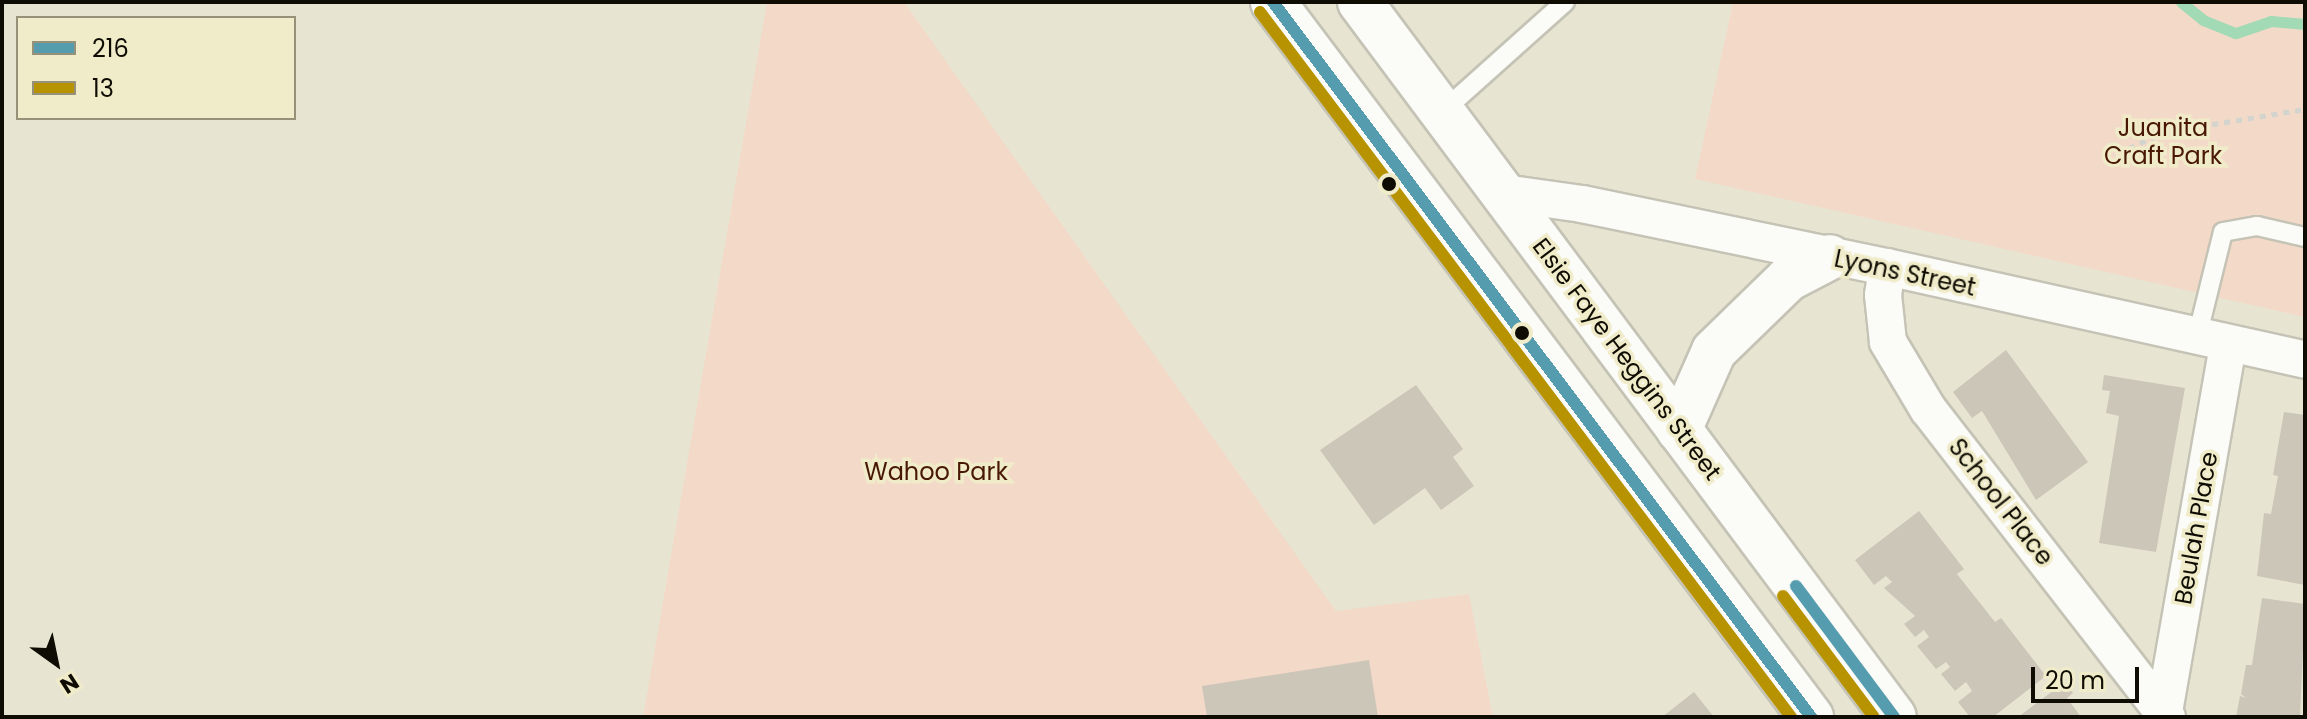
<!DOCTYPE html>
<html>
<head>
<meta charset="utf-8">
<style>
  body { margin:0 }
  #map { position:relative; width:2307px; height:719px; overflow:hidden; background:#e7e5d2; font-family:Poppins,sans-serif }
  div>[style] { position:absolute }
  .green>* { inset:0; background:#f3d9c8 }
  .stream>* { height:11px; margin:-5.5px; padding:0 5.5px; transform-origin:5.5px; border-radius:5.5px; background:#a2dab5 }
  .building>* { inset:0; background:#ccc6b9 }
  .path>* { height:5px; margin-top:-2.5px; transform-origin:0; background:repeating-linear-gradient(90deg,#d4d4cf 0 6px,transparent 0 12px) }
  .roads { filter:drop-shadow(2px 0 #c5c3b5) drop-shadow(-2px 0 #c5c3b5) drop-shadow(0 2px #c5c3b5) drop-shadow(0 -2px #c5c3b5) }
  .lane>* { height:18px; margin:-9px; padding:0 9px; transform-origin:9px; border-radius:9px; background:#fbfbf8 }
  .street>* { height:36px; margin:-18px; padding:0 18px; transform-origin:18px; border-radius:18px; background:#fbfbf8 }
  .secondary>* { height:44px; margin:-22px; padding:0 22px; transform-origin:22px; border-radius:22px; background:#fbfbf8 }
  .bus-1>* { height:12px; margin:-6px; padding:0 6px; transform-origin:6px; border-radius:6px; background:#549cae }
  .bus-2>* { height:12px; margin:-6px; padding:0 6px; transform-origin:6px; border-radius:6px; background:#b79301 }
  .dots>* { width:22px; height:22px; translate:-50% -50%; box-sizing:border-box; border:4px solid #f0ebc9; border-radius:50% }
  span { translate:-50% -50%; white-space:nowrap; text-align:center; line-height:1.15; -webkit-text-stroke:7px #f0ebc9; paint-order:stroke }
  .park-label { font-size:24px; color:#491804 }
  .street-label { font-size:24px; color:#0f0d03 }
  .frame { position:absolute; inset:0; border:4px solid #0f0d03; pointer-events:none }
  .legend { position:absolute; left:16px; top:16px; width:280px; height:104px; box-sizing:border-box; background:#f0ebc9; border:2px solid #96927a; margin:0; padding:10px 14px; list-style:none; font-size:24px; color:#0f0d03 }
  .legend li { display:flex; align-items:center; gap:16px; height:40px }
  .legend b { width:40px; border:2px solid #96927a }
  .north { position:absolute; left:16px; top:623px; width:80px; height:80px; -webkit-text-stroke:6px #f0ebc9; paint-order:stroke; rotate:147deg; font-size:22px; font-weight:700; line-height:32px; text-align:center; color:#0f0d03 }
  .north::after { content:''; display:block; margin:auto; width:28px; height:36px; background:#0f0d03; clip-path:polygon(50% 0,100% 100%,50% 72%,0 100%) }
  .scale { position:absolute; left:2031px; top:667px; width:108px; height:36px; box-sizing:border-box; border:4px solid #0f0d03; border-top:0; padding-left:10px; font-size:24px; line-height:28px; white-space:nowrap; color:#0f0d03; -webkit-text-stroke:6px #f0ebc9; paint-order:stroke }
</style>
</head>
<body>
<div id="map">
  <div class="green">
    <div style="clip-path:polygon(767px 2px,904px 2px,1336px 611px,1469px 594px,1493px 717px,643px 717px)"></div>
    <div style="clip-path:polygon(1733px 2px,2305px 2px,2305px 317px,1695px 179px)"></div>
  </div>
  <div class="stream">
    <div style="left:2181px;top:2px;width:28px;rotate:39deg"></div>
    <div style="left:2203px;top:20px;width:35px;rotate:22deg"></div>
    <div style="left:2236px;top:33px;width:37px;rotate:-19deg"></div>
    <div style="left:2271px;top:21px;width:34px;rotate:5deg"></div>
  </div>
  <div class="building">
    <div style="clip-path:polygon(2006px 350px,2088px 462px,2036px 500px,1982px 411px,1972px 418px,1953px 392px)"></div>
    <div style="clip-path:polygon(2104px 375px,2185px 388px,2156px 552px,2099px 543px,2119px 416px,2106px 413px,2110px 391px,2102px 390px)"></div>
    <div style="clip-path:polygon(1416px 385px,1463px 449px,1453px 457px,1474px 486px,1441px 510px,1425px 488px,1374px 525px,1320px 450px)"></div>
    <div style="clip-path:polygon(2284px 412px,2305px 415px,2305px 585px,2257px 576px,2264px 513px,2271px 514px,2278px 476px,2273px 475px)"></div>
    <div style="clip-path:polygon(1919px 511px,1964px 569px,1957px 574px,1995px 622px,2001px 618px,2046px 676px,1993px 717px,1970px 717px,1958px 702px,1972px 691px,1966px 682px,1955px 691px,1941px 674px,1950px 667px,1946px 662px,1936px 669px,1917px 646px,1929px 637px,1924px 630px,1915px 637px,1904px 624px,1915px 616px,1884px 588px,1892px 582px,1886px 576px,1874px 585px,1855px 560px)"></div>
    <div style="clip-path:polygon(2262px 598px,2305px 604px,2300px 717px,2236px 717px,2240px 696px,2246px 698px,2241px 694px,2246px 665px,2252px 665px)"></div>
    <div style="clip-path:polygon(1369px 660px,1378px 717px,1207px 717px,1202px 686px)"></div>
    <div style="clip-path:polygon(2065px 682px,2073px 693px,2067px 698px,2081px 717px,2018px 717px)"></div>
    <div style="clip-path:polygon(1694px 692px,1714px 717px,1662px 717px)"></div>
  </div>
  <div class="path">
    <div style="left:2129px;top:148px;width:39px;rotate:-24deg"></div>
    <div style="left:2165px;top:132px;width:142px;rotate:-9.3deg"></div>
  </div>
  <div class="roads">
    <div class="lane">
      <div style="left:1442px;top:112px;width:165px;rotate:-41.8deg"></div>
      <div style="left:2197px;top:337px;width:108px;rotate:-76.1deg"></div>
      <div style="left:2223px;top:232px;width:35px;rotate:-10deg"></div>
      <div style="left:2257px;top:226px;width:49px;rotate:12.9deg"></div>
    </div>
    <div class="street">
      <div style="left:1504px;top:193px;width:79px;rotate:8deg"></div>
      <div style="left:1582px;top:204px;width:311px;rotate:11.7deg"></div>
      <div style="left:1887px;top:267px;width:428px;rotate:12.5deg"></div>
      <div style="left:1887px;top:267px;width:28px;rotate:98deg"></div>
      <div style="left:1883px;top:295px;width:47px;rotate:83.9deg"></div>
      <div style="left:1888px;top:342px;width:78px;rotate:59.2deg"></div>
      <div style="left:1928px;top:409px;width:390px;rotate:52.2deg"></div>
      <div style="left:2164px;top:712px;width:374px;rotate:-80.1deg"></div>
    </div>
    <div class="secondary">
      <div style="left:1273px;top:2px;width:895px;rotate:53.04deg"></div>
      <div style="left:1360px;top:2px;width:892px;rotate:53.25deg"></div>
      <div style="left:1679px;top:430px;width:86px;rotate:-66.1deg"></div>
      <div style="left:1714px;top:351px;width:103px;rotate:-44.2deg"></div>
      <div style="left:1788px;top:279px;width:47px;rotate:-27.6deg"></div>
    </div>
  </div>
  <div class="bus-1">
    <div style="left:1273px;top:2px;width:895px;rotate:53.04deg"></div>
    <div style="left:1796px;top:586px;width:164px;rotate:53.2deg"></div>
  </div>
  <div class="bus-2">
    <div style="left:1260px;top:12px;width:883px;rotate:53.01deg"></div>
    <div style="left:1783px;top:596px;width:151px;rotate:53.1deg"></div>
  </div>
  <div class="dots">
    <div style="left:1389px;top:184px;background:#0f0d03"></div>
    <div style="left:1522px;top:333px;background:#0f0d03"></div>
  </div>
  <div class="park-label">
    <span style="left:2163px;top:142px">Juanita<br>Craft Park</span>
    <span style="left:936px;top:472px">Wahoo Park</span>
  </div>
  <div class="street-label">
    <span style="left:1905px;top:273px;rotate:12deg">Lyons Street</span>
    <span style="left:1627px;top:359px;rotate:53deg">Elsie Faye Heggins Street</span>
    <span style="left:2001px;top:502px;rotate:52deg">School Place</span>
    <span style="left:2196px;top:528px;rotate:-80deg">Beulah Place</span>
  </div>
  <div class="frame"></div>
  <ul class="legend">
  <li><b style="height:10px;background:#549cae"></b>216</li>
  <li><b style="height:10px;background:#b79301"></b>13</li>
  </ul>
  <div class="north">N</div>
  <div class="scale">20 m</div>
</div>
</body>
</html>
